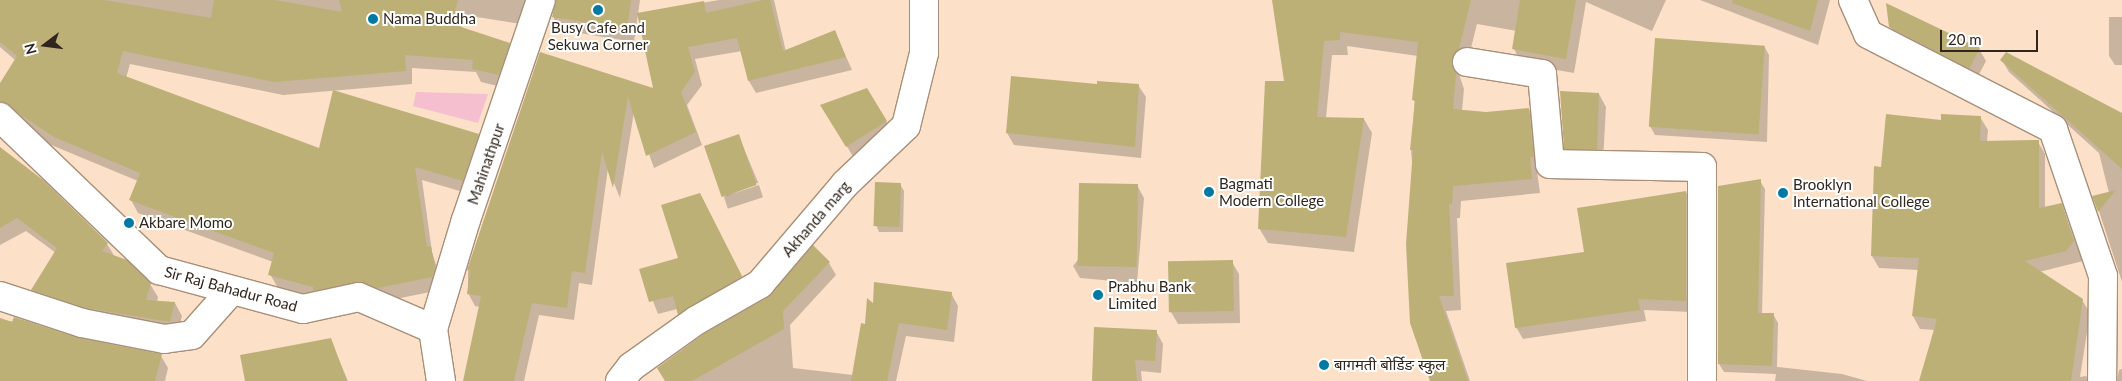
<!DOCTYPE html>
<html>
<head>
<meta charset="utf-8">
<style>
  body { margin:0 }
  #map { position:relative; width:2122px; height:381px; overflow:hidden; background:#fce1c8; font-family:Lato,"Noto Sans Devanagari",sans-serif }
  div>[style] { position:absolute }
  .green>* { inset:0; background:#f5bfd0 }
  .shadow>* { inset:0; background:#0003; transform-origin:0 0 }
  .building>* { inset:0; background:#bcb077; transform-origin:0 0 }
  .roads { filter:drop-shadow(1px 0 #a88f78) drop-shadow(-1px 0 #a88f78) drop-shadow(0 1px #a88f78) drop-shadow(0 -1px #a88f78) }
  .minor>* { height:28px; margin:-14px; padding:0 14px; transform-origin:14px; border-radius:14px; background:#fff }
  .dots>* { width:14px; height:14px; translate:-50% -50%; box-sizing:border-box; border:2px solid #fff; border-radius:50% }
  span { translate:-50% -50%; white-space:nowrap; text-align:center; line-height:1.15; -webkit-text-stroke:4px #fff; paint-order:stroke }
  .poi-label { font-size:15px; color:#30261d }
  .left { translate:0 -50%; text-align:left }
  .street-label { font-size:15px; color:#30261d }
  .north { position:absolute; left:20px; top:20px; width:50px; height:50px; -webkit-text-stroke:4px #fff; paint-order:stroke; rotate:255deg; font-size:14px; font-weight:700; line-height:20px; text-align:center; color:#30261d }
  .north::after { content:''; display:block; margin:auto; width:18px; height:22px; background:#30261d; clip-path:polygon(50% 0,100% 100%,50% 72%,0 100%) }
  .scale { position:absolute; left:1940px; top:30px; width:98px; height:22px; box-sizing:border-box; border:2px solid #30261d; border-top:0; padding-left:6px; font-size:15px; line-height:18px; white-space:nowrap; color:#30261d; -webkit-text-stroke:4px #fff; paint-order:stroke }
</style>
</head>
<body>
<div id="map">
  <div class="green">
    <div style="clip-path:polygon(416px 92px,488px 94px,478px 123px,413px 106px)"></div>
  </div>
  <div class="shadow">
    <div style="clip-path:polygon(0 0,545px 0,528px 25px,464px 15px,461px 28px,509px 44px,517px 57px,506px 88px,481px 82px,476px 72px,412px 68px,412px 84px,283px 95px,130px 64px,126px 78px,320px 150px,478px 135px,486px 148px,470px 194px,422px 180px,432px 252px,442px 283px,440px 290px,386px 301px,319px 299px,278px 288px,270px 274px,273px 262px,138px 213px,131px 200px,138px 181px,44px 142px,0 119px,0 85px,15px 60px,0 47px)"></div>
    <div style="clip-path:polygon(556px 0,640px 0,634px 42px,561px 30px,553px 17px)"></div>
    <div style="clip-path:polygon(719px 0,774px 0,786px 52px,835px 32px,852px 70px,756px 93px,749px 81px,742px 51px,695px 59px,702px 85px,687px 105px,702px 145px,654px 168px,634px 112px,620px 198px,608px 168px,592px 285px,579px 283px,574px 320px,539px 315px,524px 381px,464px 381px,480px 307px,475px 306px,468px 293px,468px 270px,540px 54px,654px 90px,638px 14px)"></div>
    <div style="clip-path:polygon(1273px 0,1666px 0,1652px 31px,1586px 2px,1574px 73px,1522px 64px,1514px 49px,1517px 31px,1477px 24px,1467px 64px,1459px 74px,1464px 89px,1462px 111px,1486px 113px,1529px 109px,1537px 124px,1541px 171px,1537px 171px,1540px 193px,1461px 201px,1460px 218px,1457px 218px,1461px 310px,1446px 311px,1470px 381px,1431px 381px,1411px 150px,1418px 56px,1347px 46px,1348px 55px,1332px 55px,1326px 118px,1364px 119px,1372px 133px,1354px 252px,1268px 243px,1259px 228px,1285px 82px)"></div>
    <div style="clip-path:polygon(1700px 0,1830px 0,1818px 45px)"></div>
    <div style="clip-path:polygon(2109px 17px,2122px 17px,2122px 65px,2115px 65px,2109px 56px)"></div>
    <div style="clip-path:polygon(1891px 27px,1979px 49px,1986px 61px,1976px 80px,1898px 40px)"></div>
    <div style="clip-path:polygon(1764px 46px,1769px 55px,1767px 142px,1655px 135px,1650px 126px)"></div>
    <div style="clip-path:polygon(2002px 60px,2122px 114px,2122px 282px,2098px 208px,2109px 193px,2099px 153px,2009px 72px)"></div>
    <div style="clip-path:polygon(1138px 85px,1146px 97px,1141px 158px,1014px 145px,1007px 133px,1098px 86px)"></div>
    <div style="clip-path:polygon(1599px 94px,1606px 107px,1603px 161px,1573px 161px,1566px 148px)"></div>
    <div style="clip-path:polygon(829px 117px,886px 121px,893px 133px,854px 158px)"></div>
    <div style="clip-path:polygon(1980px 117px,1988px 130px,1987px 142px,2038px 142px,2045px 154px,2045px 208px,2061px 204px,2083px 261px,2039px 272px,2082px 300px,2090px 313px,2080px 377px,2086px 376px,2089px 381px,1921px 381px,1935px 330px,1920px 329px,1913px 316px,1919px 270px,1879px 268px,1872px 256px,1882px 168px,1942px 121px)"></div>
    <div style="left:738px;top:135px;width:52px;height:35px;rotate:67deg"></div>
    <div style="clip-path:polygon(0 149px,107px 244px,115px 257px,150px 284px,158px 297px,157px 302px,175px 303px,182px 316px,177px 335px,40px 303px,33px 290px,56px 253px,26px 231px,0 245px)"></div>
    <div style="clip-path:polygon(1760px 181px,1765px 189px,1762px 314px,1773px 314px,1778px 323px,1777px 367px,1842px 374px,1867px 381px,1775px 381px,1776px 374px,1724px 372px,1719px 364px)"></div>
    <div style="clip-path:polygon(900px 184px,904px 191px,903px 232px,879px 232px,876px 225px)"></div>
    <div style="left:759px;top:185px;width:13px;height:37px;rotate:72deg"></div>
    <div style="clip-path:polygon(1137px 185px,1144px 198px,1137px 283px,1080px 278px,1073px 266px)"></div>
    <div style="clip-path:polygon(1686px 192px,1692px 204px,1692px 312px,1644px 310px,1646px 321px,1523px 339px,1516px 327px,1586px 253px)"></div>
    <div style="clip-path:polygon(700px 194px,748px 289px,686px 326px,677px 309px,658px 314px,641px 270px,679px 259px)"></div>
    <div style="clip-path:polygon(1232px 262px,1239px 274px,1240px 323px,1178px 324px,1171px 312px,1170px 263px)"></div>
    <div style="clip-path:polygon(829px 263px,836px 275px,790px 325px,793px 368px,853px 375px,874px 306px,951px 293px,958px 306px,954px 342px,906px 336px,896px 381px,666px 381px)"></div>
    <div style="clip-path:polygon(0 319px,161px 356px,168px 368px,165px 381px,0 381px)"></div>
    <div style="clip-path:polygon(1156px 331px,1163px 344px,1161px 373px,1141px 371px,1142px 381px,1093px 381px)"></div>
    <div style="clip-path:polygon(330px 339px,348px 381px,246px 381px)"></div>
    <div style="clip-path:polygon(2122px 369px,2122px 381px,2117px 381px,2119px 370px)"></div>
  </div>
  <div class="building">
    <div style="clip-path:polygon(0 0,104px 0,211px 18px,214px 0,275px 0,342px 12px,339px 0,458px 0,452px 24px,510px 43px,499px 75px,472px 69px,473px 60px,405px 55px,406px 71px,274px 82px,123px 51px,117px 73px,319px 148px,333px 90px,479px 134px,463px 181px,415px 167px,427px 247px,431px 246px,435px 268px,432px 277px,378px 288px,356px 282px,313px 291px,313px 287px,268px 275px,274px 253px,129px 200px,140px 173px,54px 137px,0 101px,0 83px,17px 56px,0 42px)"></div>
    <div style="clip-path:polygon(556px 0,631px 0,627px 29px,552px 17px)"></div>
    <div style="clip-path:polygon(763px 0,770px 0,783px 51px,835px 30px,846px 57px,748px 81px,737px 38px,688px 47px,695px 72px,681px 92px,696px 132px,646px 156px,628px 97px,613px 188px,602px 152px,585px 273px,572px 271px,567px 308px,532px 303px,514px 381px,463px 381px,481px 296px,467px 294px,470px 270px,467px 270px,540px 52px,653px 88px,637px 13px,704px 1px,706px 13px)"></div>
    <div style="clip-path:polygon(1272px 0,1471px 0,1459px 49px,1452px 59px,1456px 73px,1453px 109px,1486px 112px,1529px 108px,1534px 157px,1530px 157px,1532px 179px,1453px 186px,1452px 204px,1449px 204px,1454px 296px,1439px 296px,1468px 381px,1430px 381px,1410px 323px,1406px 244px,1413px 150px,1410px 150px,1415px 101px,1412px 100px,1418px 42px,1340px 32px,1340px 40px,1324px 41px,1317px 117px,1364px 118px,1346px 237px,1258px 229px,1265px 81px,1284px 81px)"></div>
    <div style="clip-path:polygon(1520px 0,1576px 0,1566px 59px,1512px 49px)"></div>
    <div style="clip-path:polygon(1733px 0,1818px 0,1810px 31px,1732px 3px)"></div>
    <div style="clip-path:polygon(1886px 3px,1980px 48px,1969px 69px,1889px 27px)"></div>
    <div style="left:1655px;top:38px;width:110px;height:89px;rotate:4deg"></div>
    <div style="clip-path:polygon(2006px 52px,2122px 113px,2122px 169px,2000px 60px)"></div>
    <div style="clip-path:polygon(1011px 76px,1097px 84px,1097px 81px,1139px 84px,1135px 147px,1006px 133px)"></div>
    <div style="clip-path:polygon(867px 88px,887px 121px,846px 147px,820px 105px)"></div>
    <div style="clip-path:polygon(1560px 91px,1599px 93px,1597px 149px,1564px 149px)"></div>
    <div style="clip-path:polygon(1886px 114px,1941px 120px,1941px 114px,1981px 116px,1980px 141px,2039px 140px,2039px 208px,2062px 203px,2074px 241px,2066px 251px,2025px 261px,2083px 299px,2071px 381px,1919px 381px,1937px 319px,1912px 316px,1919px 258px,1871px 256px,1874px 166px,1881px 167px)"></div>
    <div style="left:739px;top:134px;width:54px;height:37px;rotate:71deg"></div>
    <div style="clip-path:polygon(0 147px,43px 180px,108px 243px,102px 251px,127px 260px,151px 283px,146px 300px,175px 302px,170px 322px,86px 308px,31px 290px,57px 248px,17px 218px,0 228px)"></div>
    <div style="clip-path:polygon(1761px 179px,1758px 313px,1774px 313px,1772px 366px,1718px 364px,1718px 186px)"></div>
    <div style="left:875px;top:182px;width:26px;height:44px;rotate:2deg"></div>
    <div style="left:1079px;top:183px;width:59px;height:83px;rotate:1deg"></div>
    <div style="clip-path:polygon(2116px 190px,2098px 212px,2092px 196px)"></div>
    <div style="clip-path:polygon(1686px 191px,1686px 301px,1638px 299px,1640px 310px,1515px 328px,1506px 263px,1584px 252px,1577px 208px)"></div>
    <div style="clip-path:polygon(700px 193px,742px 276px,678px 315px,673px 296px,649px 302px,639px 269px,678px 258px,661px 205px)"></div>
    <div style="clip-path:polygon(813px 245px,830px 262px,783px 311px,784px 329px,692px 381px,665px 381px,657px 368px,705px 333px,768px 297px)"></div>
    <div style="left:1233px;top:260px;width:51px;height:65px;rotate:89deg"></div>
    <div style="clip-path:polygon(874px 282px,952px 292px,947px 330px,899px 323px,887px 381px,851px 381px,861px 323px,865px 324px,867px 298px,873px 303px)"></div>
    <div style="clip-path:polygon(14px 317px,79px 338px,162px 354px,155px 381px,0 381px,0 318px,12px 322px)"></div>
    <div style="clip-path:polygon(1094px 327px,1157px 330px,1155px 361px,1135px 360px,1137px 381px,1092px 381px)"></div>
    <div style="clip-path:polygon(331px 338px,347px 381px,245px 381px,240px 355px)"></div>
  </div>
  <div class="roads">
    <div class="minor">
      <div style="left:1853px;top:0;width:37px;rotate:66deg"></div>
      <div style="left:1868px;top:34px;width:208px;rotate:27.2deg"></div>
      <div style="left:2053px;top:129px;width:155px;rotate:71.2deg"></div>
      <div style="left:2103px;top:276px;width:105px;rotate:90.5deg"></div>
      <div style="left:1467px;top:62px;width:76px;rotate:9.1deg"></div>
      <div style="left:1542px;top:74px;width:90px;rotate:84.9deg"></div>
      <div style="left:1550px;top:164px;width:152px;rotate:1.1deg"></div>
      <div style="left:1702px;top:167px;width:214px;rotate:90deg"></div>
      <div style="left:0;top:117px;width:221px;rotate:43.9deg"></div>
      <div style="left:159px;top:270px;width:149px;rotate:15.2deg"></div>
      <div style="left:303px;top:309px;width:57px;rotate:-12.1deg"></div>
      <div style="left:359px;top:297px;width:81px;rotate:23.4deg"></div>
      <div style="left:433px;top:329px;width:53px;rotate:81.3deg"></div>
      <div style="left:0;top:296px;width:86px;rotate:18.2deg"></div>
      <div style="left:82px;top:323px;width:84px;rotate:11deg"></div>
      <div style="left:164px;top:339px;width:28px;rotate:-8deg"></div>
      <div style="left:192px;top:335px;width:59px;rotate:-48.4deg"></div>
      <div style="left:433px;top:329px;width:114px;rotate:-73.2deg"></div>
      <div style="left:466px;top:220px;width:232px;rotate:-71.2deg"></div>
      <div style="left:620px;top:381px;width:18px;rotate:-52deg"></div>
      <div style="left:631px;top:367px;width:81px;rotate:-35.5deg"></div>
      <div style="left:697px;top:320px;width:73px;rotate:-29.7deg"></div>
      <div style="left:760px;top:284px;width:131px;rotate:-49.6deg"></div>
      <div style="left:845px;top:184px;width:84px;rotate:-43.6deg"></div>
      <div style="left:906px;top:126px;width:75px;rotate:-76.1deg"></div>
      <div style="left:924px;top:53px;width:53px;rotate:-90deg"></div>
    </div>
  </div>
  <div class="dots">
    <div style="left:598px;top:10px;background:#007aa2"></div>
    <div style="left:373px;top:19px;background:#007aa2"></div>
    <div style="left:1209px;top:192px;background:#007aa2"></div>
    <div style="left:1783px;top:193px;background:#007aa2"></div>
    <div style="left:129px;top:223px;background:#007aa2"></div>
    <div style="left:1098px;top:295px;background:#007aa2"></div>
    <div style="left:1324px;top:365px;background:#007aa2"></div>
  </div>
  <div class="poi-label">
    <span class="left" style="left:383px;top:19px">Nama Buddha</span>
    <span style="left:598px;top:36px">Busy Cafe and<br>Sekuwa Corner</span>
    <span class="left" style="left:1219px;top:192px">Bagmati<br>Modern College</span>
    <span class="left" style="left:1793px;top:193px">Brooklyn<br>International College</span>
    <span class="left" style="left:139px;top:223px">Akbare Momo</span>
    <span class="left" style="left:1108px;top:295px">Prabhu Bank<br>Limited</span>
    <span class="left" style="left:1334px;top:365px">बागमती बोर्डिङ स्कुल</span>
  </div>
  <div class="street-label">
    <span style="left:486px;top:164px;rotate:-71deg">Mahinathpur</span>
    <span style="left:816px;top:219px;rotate:-49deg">Akhanda marg</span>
    <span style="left:231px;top:289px;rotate:15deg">Sir Raj Bahadur Road</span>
  </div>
  <div class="north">N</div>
  <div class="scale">20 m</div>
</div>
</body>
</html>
